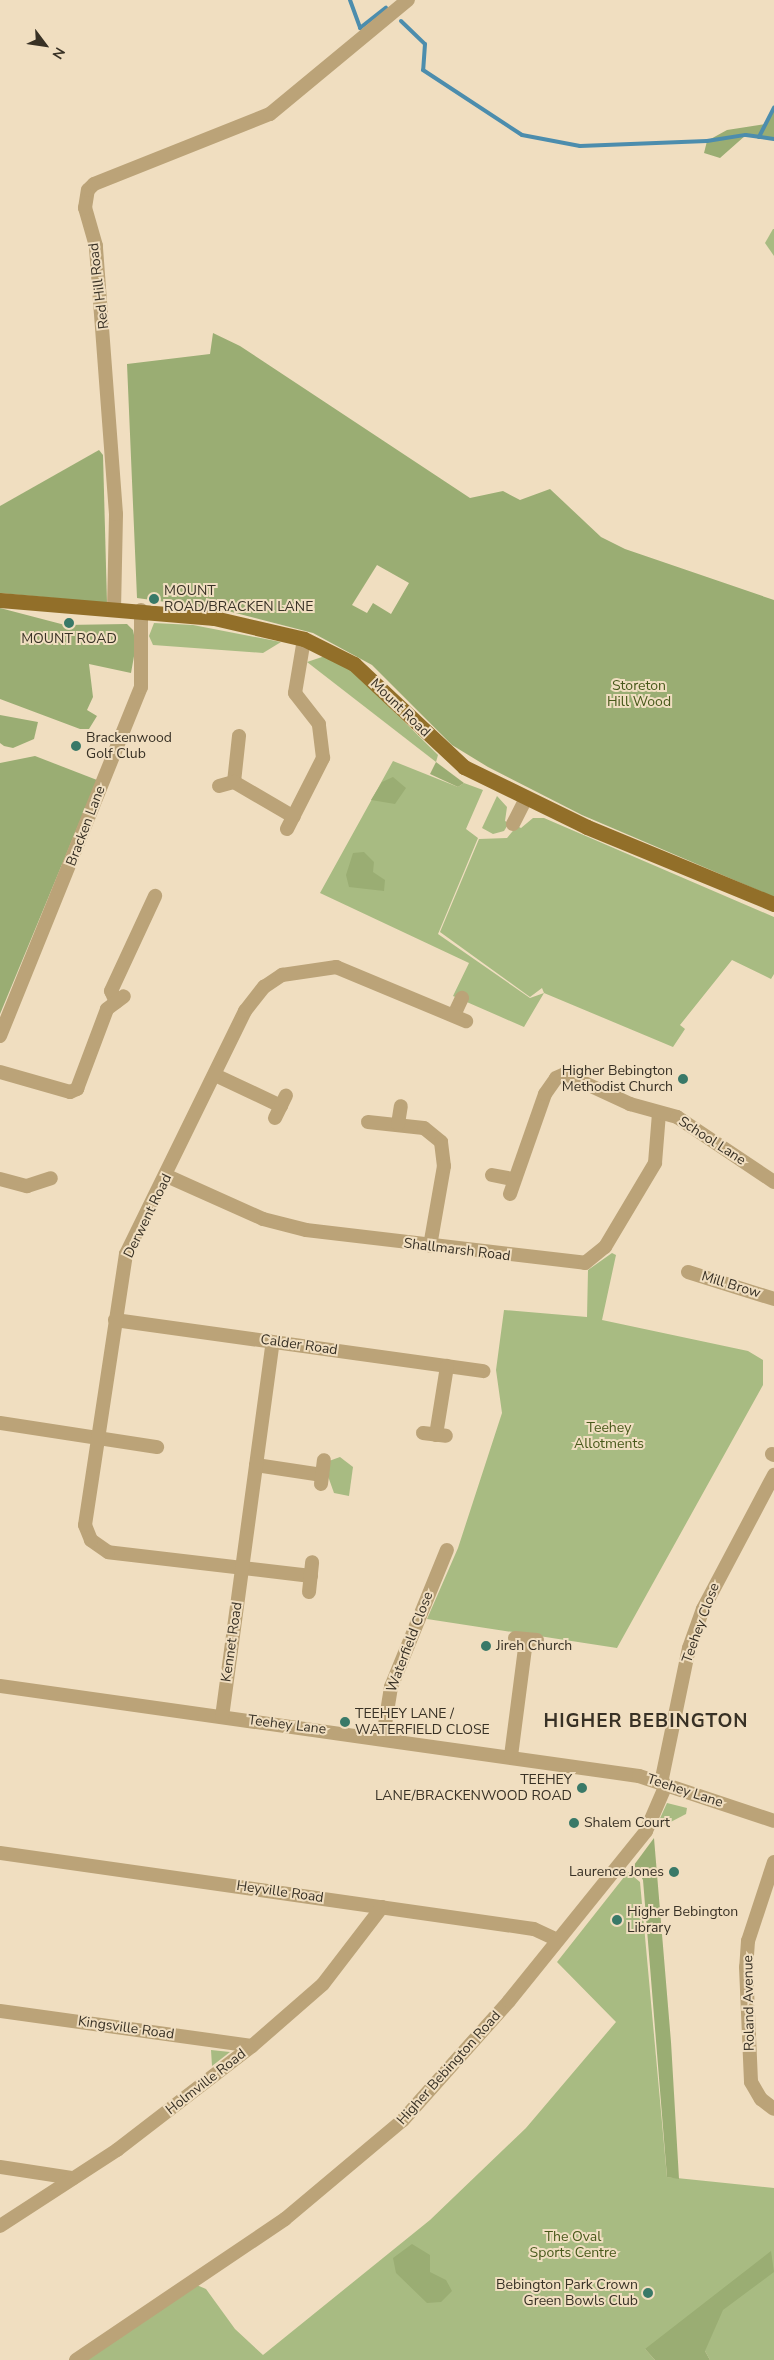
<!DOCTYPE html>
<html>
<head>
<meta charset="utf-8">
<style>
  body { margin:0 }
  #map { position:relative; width:774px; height:2360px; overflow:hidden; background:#f0dec0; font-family:"Nunito Sans",sans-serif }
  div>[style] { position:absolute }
  .green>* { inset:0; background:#a8bb82 }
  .forest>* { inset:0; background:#9aad73 }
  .stream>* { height:4px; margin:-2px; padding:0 2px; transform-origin:2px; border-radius:2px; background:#4c8dad }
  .minor>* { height:14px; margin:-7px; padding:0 7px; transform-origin:7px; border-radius:7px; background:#bba378 }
  .major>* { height:15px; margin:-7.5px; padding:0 7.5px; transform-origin:7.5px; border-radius:7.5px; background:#926f29 }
  .dots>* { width:14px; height:14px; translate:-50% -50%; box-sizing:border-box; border:2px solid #f0dec0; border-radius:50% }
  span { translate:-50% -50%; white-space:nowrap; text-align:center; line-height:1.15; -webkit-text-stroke:4px #f0dec0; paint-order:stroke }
  .street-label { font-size:14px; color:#383125 }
  .poi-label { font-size:14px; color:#383125 }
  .left { translate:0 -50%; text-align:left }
  .right { translate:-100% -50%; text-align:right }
  .park-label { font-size:14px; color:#48591b }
  .district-label { font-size:19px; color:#383125; font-weight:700; letter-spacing:1px }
  .north { position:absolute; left:20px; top:20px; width:50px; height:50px; -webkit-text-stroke:4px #f0dec0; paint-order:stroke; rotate:121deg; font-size:14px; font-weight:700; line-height:20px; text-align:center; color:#383125 }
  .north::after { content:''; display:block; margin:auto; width:18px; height:22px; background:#383125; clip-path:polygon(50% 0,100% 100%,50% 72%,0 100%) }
</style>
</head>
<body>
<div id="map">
  <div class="green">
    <div style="clip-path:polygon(773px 229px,774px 229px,774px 256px,765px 243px)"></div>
    <div style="clip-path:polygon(154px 623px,193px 625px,281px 642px,263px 653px,153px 645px,149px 636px)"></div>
    <div style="clip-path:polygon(325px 656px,354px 672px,438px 755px,436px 762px,307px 662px)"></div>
    <div style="clip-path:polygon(393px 761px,458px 787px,464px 783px,483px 790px,466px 829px,478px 838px,438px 934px,530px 998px,544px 993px,542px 988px,530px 997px,440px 932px,479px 839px,507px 838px,517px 826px,521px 828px,533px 818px,544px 818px,774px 917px,774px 974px,771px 979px,732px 960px,680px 1025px,685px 1029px,673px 1047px,544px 993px,524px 1027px,453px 996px,469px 963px,320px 893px)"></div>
    <div style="clip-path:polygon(497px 796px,507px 807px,505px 821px,509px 823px,504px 831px,493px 834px,482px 828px)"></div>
    <div style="clip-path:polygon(612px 1253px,616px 1255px,602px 1320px,748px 1351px,763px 1360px,763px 1385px,617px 1648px,427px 1619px,458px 1548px,502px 1413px,496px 1370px,504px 1310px,587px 1317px,588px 1270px)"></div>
    <div style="clip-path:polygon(340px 1457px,353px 1467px,349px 1496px,334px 1493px,329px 1479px,329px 1461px)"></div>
    <div style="clip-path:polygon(667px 1803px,687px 1808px,686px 1814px,661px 1827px,657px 1825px)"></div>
    <div style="clip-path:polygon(628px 1872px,640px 1882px,667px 2177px,774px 2188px,774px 2360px,710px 2360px,705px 2351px,645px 2349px,655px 2360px,76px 2360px,192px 2283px,206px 2289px,235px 2329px,263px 2355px,430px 2220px,526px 2128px,616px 2022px,557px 1962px)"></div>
    <div style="clip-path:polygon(211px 2050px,230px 2052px,212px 2066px)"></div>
  </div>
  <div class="forest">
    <div style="clip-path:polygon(774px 108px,774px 139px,746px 135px,720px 158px,704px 153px,707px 141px,727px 130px,765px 124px)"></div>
    <div style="clip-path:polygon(evenodd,213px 333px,240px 346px,470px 498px,503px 491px,520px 500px,550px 489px,601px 537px,625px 549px,774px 600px,774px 897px,582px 815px,488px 767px,452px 745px,372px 665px,313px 633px,224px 610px,137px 598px,127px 364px,210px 354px,213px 333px,377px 565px,409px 583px,391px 614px,373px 603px,367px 613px,352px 605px,377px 565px)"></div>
    <div style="clip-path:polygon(99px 450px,103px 455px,107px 603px,0 593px,0 506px)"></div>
    <div style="clip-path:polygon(0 608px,65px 625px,127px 624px,133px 630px,136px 645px,131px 673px,89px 664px,93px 697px,87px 710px,97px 716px,89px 729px,80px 729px,0 699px)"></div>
    <div style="clip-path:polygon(0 715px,38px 722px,34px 739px,13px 748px,4px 746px,0 743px)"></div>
    <div style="clip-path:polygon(35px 756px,97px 780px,0 1014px,0 763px)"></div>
    <div style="clip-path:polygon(436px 762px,464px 783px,458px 787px,430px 774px)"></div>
    <div style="clip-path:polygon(393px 777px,406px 788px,395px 804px,371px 800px,382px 782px)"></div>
    <div style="clip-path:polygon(364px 852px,374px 862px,373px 872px,385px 880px,384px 891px,349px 887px,346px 875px,353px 853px)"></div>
    <div style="clip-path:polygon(654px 1838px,671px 2042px,679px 2179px,667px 2177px,643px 1880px,634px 1865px)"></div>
    <div style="clip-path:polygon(412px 2244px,430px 2255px,430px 2272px,446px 2280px,452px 2291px,441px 2302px,427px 2303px,396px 2273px,393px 2258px)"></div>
    <div style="clip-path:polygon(771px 2251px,774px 2272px,723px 2310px,705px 2351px,710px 2360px,655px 2360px,645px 2349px)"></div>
  </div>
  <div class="stream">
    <div style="left:350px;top:0;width:30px;rotate:70deg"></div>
    <div style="left:360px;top:28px;width:33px;rotate:-38deg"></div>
    <div style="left:401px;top:21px;width:33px;rotate:44deg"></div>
    <div style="left:425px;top:44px;width:26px;rotate:94deg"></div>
    <div style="left:423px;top:70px;width:118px;rotate:33.3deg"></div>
    <div style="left:522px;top:135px;width:59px;rotate:10.7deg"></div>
    <div style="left:580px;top:146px;width:127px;rotate:-2.3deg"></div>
    <div style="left:707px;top:141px;width:39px;rotate:-9deg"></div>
    <div style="left:746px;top:135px;width:28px;rotate:8deg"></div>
    <div style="left:759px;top:137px;width:33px;rotate:-63deg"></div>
  </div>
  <div class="minor">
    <div style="left:114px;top:610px;width:96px;rotate:-88.8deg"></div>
    <div style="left:116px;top:514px;width:269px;rotate:-94.3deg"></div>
    <div style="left:96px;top:246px;width:40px;rotate:-106deg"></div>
    <div style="left:85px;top:208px;width:18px;rotate:-81deg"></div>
    <div style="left:88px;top:190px;width:8px;rotate:-45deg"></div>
    <div style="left:94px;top:184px;width:189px;rotate:-21.7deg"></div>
    <div style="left:270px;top:114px;width:179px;rotate:-39.6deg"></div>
    <div style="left:239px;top:736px;width:46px;rotate:96.2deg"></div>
    <div style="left:234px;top:782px;width:69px;rotate:30.3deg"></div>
    <div style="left:219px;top:786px;width:16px;rotate:-15deg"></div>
    <div style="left:513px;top:824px;width:29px;rotate:-63deg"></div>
    <div style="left:287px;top:829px;width:80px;rotate:-63.1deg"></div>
    <div style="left:323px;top:758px;width:34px;rotate:-97deg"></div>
    <div style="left:319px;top:724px;width:39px;rotate:-128deg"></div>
    <div style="left:295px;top:693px;width:55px;rotate:-80.5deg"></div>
    <div style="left:116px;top:1002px;width:12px;rotate:-114deg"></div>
    <div style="left:111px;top:991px;width:105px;rotate:-65.1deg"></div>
    <div style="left:454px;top:1015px;width:19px;rotate:-65deg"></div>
    <div style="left:0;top:1036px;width:376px;rotate:-68deg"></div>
    <div style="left:141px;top:687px;width:77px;rotate:-90deg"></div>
    <div style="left:0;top:1072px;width:73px;rotate:15.9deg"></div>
    <div style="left:70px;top:1092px;width:8px;rotate:-23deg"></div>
    <div style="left:77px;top:1089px;width:85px;rotate:-69.4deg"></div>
    <div style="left:107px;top:1009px;width:21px;rotate:-37deg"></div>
    <div style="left:215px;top:1075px;width:73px;rotate:25.2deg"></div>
    <div style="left:275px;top:1118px;width:25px;rotate:-64deg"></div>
    <div style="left:368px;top:1122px;width:56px;rotate:6.1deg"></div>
    <div style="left:424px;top:1128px;width:22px;rotate:39deg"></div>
    <div style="left:441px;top:1142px;width:24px;rotate:83deg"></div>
    <div style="left:444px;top:1166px;width:81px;rotate:99.9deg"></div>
    <div style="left:398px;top:1124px;width:18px;rotate:-81deg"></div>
    <div style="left:492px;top:1175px;width:20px;rotate:11deg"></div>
    <div style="left:167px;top:1176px;width:105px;rotate:24.1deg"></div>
    <div style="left:263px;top:1219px;width:44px;rotate:14.3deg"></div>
    <div style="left:306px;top:1230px;width:281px;rotate:6.7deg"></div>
    <div style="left:585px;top:1263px;width:26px;rotate:-39deg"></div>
    <div style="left:605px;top:1247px;width:98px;rotate:-59.2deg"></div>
    <div style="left:655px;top:1163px;width:50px;rotate:-85.4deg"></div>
    <div style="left:0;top:1179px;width:28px;rotate:15deg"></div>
    <div style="left:27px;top:1186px;width:25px;rotate:-18deg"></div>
    <div style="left:510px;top:1194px;width:106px;rotate:-70.7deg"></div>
    <div style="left:545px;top:1094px;width:19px;rotate:-55deg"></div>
    <div style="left:556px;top:1078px;width:10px;rotate:-24deg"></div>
    <div style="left:565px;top:1074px;width:72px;rotate:24.8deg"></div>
    <div style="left:630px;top:1104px;width:49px;rotate:15.5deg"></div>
    <div style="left:677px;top:1117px;width:117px;rotate:33.8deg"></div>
    <div style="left:688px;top:1272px;width:90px;rotate:17.4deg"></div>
    <div style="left:115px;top:1320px;width:372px;rotate:7.9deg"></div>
    <div style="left:0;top:1423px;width:159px;rotate:8.7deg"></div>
    <div style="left:423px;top:1433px;width:23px;rotate:7deg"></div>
    <div style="left:436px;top:1435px;width:70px;rotate:-80.9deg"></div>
    <div style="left:772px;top:1454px;width:2px;rotate:27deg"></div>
    <div style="left:256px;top:1465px;width:67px;rotate:8.6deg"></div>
    <div style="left:321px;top:1484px;width:24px;rotate:-83deg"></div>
    <div style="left:311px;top:1576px;width:204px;rotate:-173.3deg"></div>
    <div style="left:108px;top:1552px;width:21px;rotate:-145deg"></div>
    <div style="left:91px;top:1540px;width:16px;rotate:-112deg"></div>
    <div style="left:85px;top:1525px;width:274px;rotate:-81.4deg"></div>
    <div style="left:126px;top:1254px;width:271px;rotate:-63.9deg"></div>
    <div style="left:245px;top:1011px;width:31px;rotate:-52deg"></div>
    <div style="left:264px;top:987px;width:22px;rotate:-34deg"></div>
    <div style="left:282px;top:975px;width:55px;rotate:-8.4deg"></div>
    <div style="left:336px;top:967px;width:141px;rotate:22.6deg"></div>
    <div style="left:309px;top:1592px;width:30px;rotate:-84deg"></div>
    <div style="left:515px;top:1638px;width:22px;rotate:5deg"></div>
    <div style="left:0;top:1686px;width:645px;rotate:8.02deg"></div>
    <div style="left:639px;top:1776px;width:142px;rotate:18.4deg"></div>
    <div style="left:222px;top:1717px;width:378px;rotate:-82.3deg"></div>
    <div style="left:383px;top:1737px;width:51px;rotate:-80.9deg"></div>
    <div style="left:391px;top:1687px;width:148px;rotate:-67.8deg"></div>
    <div style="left:511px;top:1756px;width:117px;rotate:-82.6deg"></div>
    <div style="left:661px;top:1783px;width:138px;rotate:-78.3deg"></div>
    <div style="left:689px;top:1648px;width:41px;rotate:-70.3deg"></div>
    <div style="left:703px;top:1609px;width:152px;rotate:-62.1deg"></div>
    <div style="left:0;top:1853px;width:539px;rotate:8.1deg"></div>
    <div style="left:534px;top:1929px;width:26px;rotate:25deg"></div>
    <div style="left:774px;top:1862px;width:83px;rotate:108.2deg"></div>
    <div style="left:748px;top:1941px;width:26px;rotate:94deg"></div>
    <div style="left:746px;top:1967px;width:115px;rotate:87.5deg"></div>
    <div style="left:751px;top:2082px;width:20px;rotate:60deg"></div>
    <div style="left:761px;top:2099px;width:16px;rotate:38deg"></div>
    <div style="left:0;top:2011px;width:254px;rotate:7.9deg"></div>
    <div style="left:0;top:2167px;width:74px;rotate:8.6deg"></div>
    <div style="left:0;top:2226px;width:140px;rotate:-33deg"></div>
    <div style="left:117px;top:2150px;width:170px;rotate:-37.6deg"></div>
    <div style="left:252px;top:2046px;width:94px;rotate:-41.1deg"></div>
    <div style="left:323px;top:1984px;width:97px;rotate:-52.5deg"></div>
    <div style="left:76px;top:2360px;width:252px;rotate:-34deg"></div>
    <div style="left:285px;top:2219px;width:154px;rotate:-40deg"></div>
    <div style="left:403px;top:2120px;width:159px;rotate:-48.3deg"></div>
    <div style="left:509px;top:2001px;width:218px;rotate:-51.1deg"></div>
    <div style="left:646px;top:1831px;width:48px;rotate:-66.6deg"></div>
  </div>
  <div class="major">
    <div style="left:0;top:600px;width:215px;rotate:4.8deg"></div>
    <div style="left:214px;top:618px;width:92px;rotate:13.1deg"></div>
    <div style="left:304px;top:639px;width:56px;rotate:26.6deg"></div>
    <div style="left:354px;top:664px;width:151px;rotate:43.1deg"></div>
    <div style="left:464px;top:767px;width:137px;rotate:26deg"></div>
    <div style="left:587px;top:827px;width:202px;rotate:22.4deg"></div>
  </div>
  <div class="dots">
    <div style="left:154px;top:599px;background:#397968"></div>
    <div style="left:69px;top:623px;background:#397968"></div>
    <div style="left:76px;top:746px;background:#397968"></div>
    <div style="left:683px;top:1079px;background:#397968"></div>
    <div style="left:486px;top:1646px;background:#397968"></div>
    <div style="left:345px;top:1722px;background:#397968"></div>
    <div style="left:582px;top:1788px;background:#397968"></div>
    <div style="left:574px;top:1823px;background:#397968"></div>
    <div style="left:674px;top:1872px;background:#397968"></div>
    <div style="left:617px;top:1920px;background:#397968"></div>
    <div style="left:648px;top:2293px;background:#397968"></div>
  </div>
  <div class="street-label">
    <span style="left:99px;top:286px;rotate:-97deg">Red Hill Road</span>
    <span style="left:400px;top:708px;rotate:44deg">Mount Road</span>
    <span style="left:86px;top:826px;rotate:-69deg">Bracken Lane</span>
    <span style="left:712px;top:1141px;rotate:33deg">School Lane</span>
    <span style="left:148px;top:1216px;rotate:-64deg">Derwent Road</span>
    <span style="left:457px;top:1250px;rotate:7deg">Shallmarsh Road</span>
    <span style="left:731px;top:1285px;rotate:17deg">Mill Brow</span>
    <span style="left:299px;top:1345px;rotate:8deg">Calder Road</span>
    <span style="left:701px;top:1623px;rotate:-70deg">Teehey Close</span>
    <span style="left:232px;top:1642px;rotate:-82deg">Kennet Road</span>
    <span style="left:410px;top:1642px;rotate:-69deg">Waterfield Close</span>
    <span style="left:287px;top:1725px;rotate:7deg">Teehey Lane</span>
    <span style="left:685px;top:1791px;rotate:18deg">Teehey Lane</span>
    <span style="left:280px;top:1892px;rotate:8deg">Heyville Road</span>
    <span style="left:749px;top:2003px;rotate:-91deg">Roland Avenue</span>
    <span style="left:126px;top:2028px;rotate:8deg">Kingsville Road</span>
    <span style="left:449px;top:2068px;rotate:-48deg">Higher Bebington Road</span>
    <span style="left:206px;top:2082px;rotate:-38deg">Holmville Road</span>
  </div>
  <div class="poi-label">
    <span class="left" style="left:164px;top:599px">MOUNT<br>ROAD/BRACKEN LANE</span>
    <span style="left:69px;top:639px">MOUNT ROAD</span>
    <span class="left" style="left:86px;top:746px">Brackenwood<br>Golf Club</span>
    <span class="right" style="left:673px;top:1079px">Higher Bebington<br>Methodist Church</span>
    <span class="left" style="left:496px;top:1646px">Jireh Church</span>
    <span class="left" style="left:355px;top:1722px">TEEHEY LANE /<br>WATERFIELD CLOSE</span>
    <span class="right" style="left:572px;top:1788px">TEEHEY<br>LANE/BRACKENWOOD ROAD</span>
    <span class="left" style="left:584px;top:1823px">Shalem Court</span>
    <span class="right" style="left:664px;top:1872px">Laurence Jones</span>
    <span class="left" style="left:627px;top:1920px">Higher Bebington<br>Library</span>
    <span class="right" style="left:638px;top:2293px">Bebington Park Crown<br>Green Bowls Club</span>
  </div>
  <div class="park-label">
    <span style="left:639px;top:694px">Storeton<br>Hill Wood</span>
    <span style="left:609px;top:1436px">Teehey<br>Allotments</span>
    <span style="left:573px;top:2245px">The Oval<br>Sports Centre</span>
  </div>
  <div class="district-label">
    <span style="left:646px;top:1722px">HIGHER BEBINGTON</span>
  </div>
  <div class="north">N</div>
</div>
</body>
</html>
